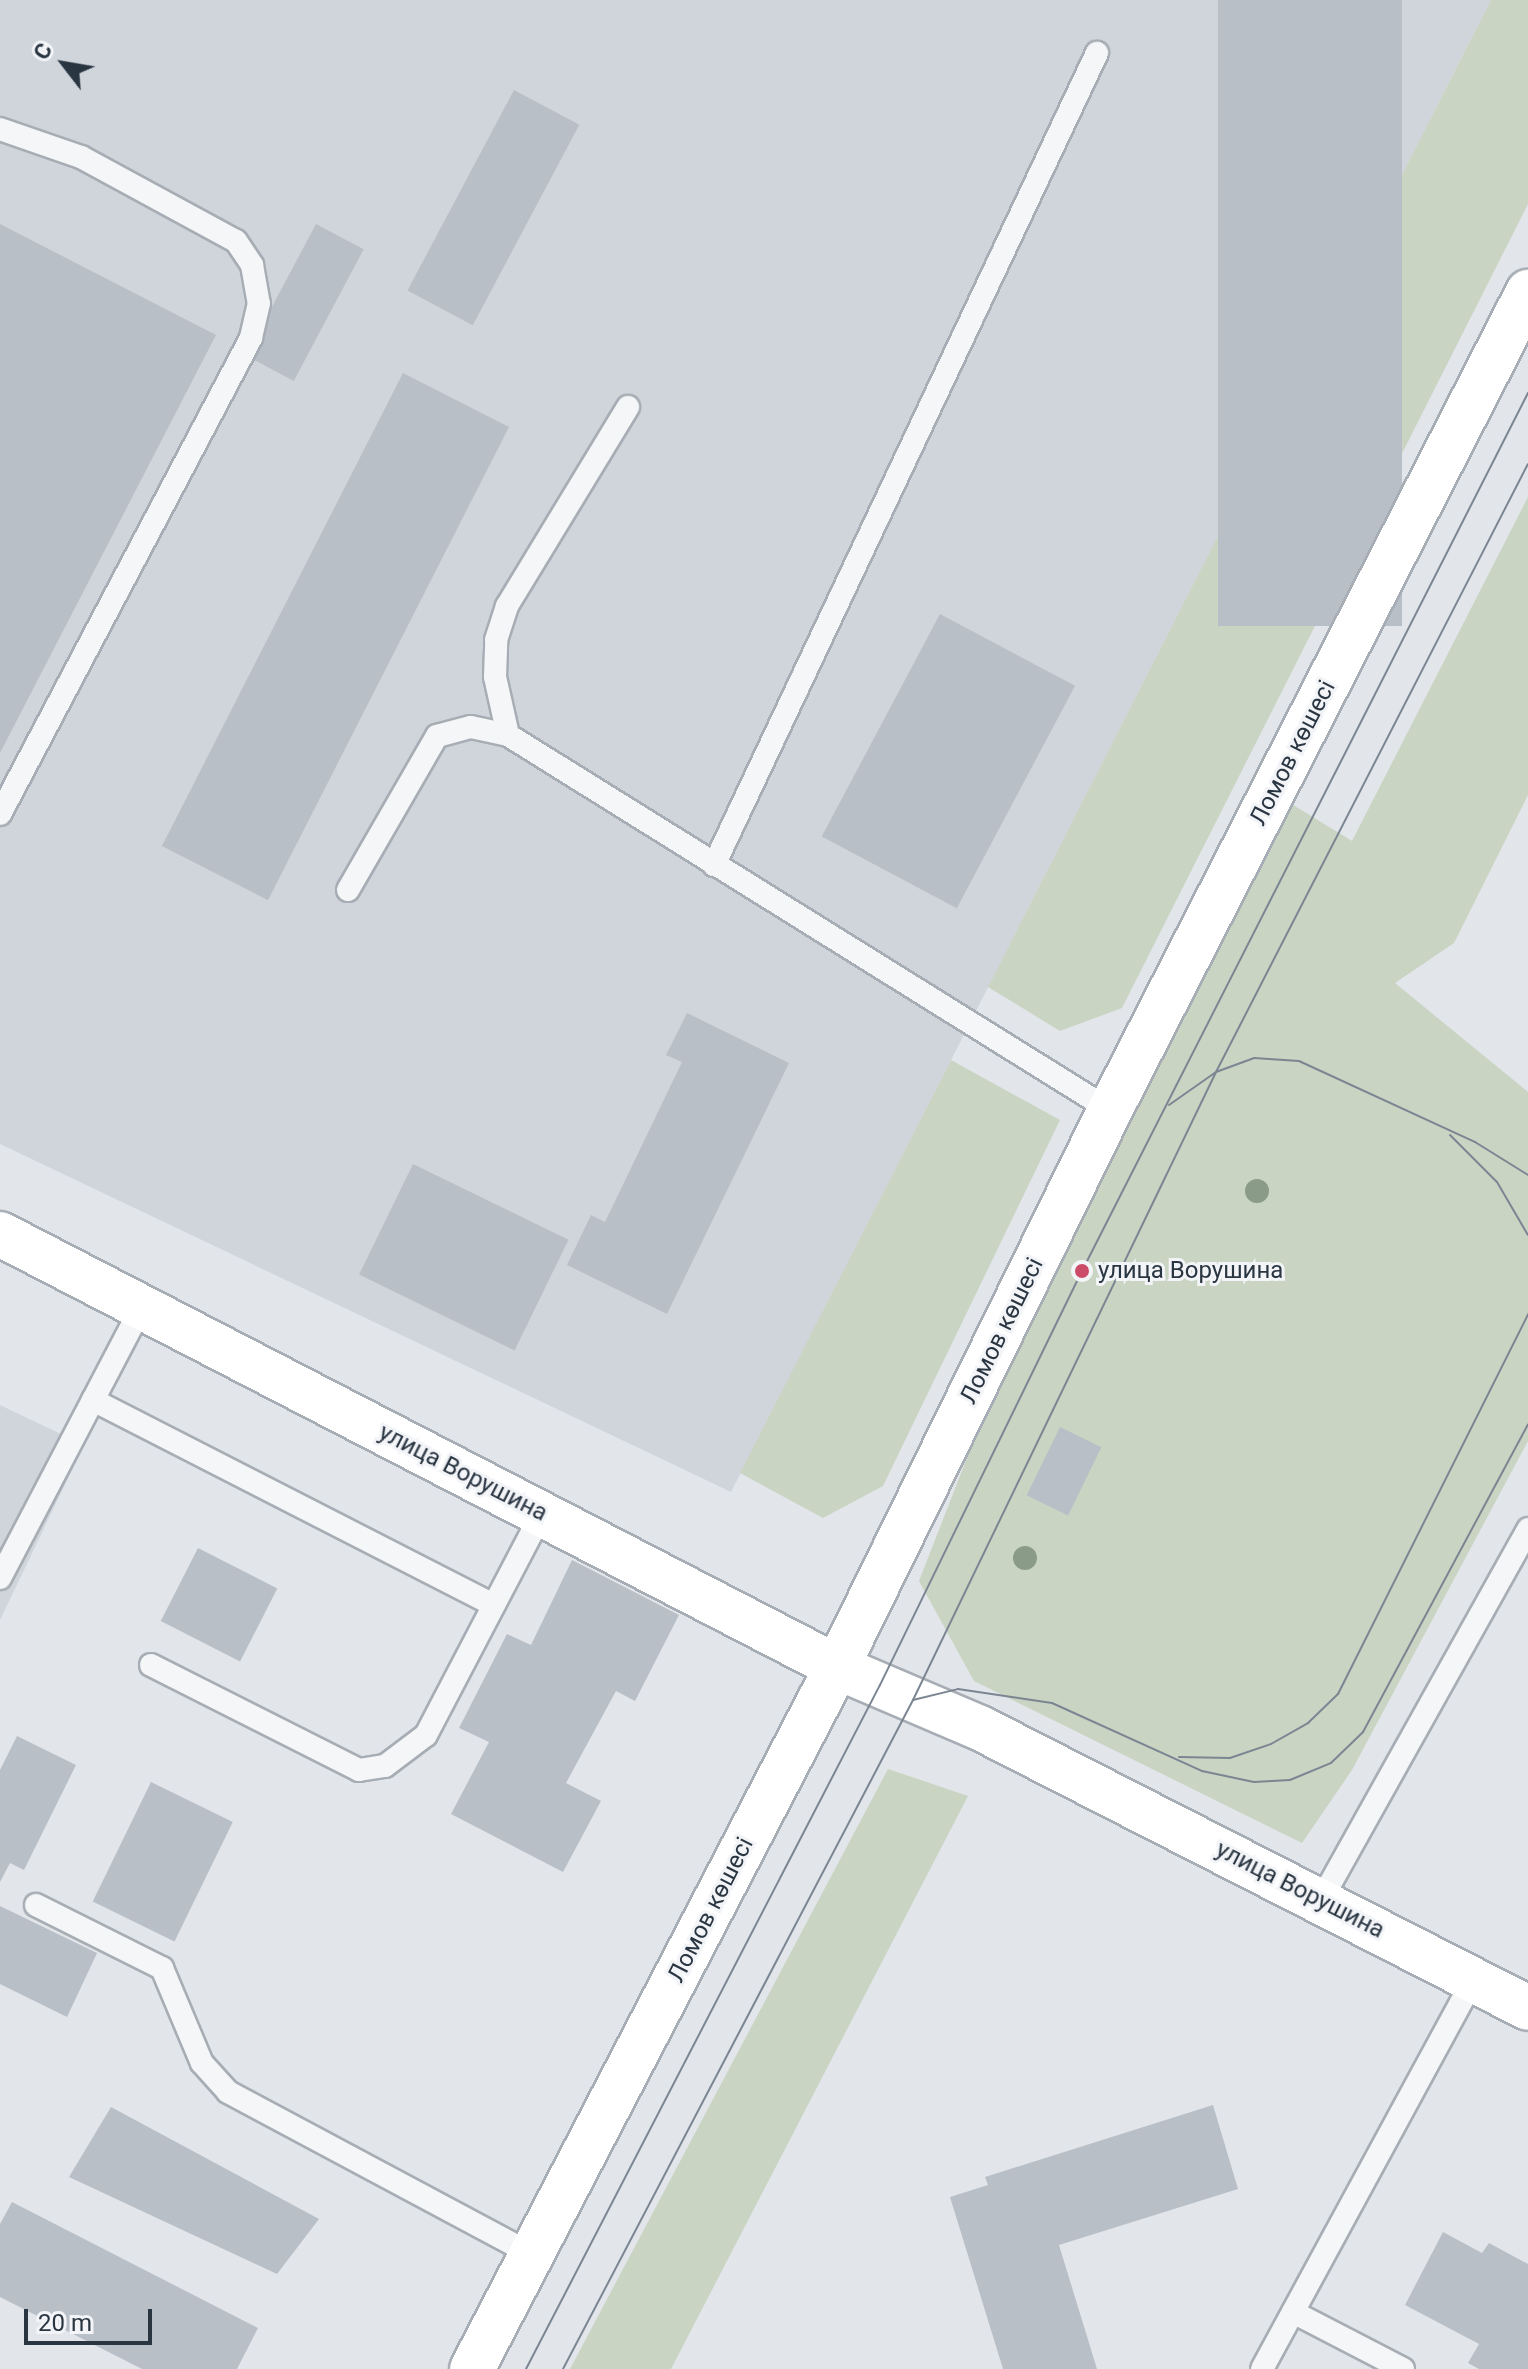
<!DOCTYPE html>
<html>
<head>
<meta charset="utf-8">
<style>
  body { margin:0 }
  #map { position:relative; width:1528px; height:2369px; overflow:hidden; background:#e2e6ea; font-family:Roboto,sans-serif }
  div>[style] { position:absolute }
  .built>* { inset:0; background:#d0d5dc }
  .green>* { inset:0; background:#c9d4c3 }
  .building>* { inset:0; background:#b9bfc7; transform-origin:0 0 }
  .roads { filter:drop-shadow(2px 0 #a7adb4) drop-shadow(-2px 0 #a7adb4) drop-shadow(0 2px #a7adb4) drop-shadow(0 -2px #a7adb4) }
  .lane>* { height:22px; margin:-11px; padding:0 11px; transform-origin:11px; border-radius:11px; background:#f5f6f8 }
  .secondary>* { height:44px; margin:-22px; padding:0 22px; transform-origin:22px; border-radius:22px; background:#fff }
  .primary>* { height:44px; margin:-22px; padding:0 22px; transform-origin:22px; border-radius:22px; background:#fff }
  .tram>* { height:2px; margin:-1px; padding:0 1px; transform-origin:1px; border-radius:1px; background:#7c8693 }
  .trees>* { width:24px; height:24px; margin:-12px; border-radius:50%; background:#8a9b88 }
  .dots>* { width:22px; height:22px; translate:-50% -50%; box-sizing:border-box; border:4px solid #f2f4f7; border-radius:50% }
  span { translate:-50% -50%; white-space:nowrap; text-align:center; line-height:1.15; -webkit-text-stroke:6px #f2f4f7; paint-order:stroke }
  .street-label { font-size:24px; color:#2a3542 }
  .poi-label { font-size:24px; color:#2a3542 }
  .left { translate:0 -50%; text-align:left }
  .north { position:absolute; left:24px; top:24px; width:80px; height:80px; -webkit-text-stroke:6px #f2f4f7; paint-order:stroke; rotate:301deg; font-size:22px; font-weight:700; line-height:32px; text-align:center; color:#2a3542 }
  .north::after { content:''; display:block; margin:auto; width:28px; height:36px; background:#2a3542; clip-path:polygon(50% 0,100% 100%,50% 72%,0 100%) }
  .scale { position:absolute; left:24px; top:2309px; width:128px; height:36px; box-sizing:border-box; border:4px solid #2a3542; border-top:0; padding-left:10px; font-size:24px; line-height:28px; white-space:nowrap; color:#2a3542; -webkit-text-stroke:6px #f2f4f7; paint-order:stroke }
</style>
</head>
<body>
<div id="map">
  <div class="built">
    <div style="clip-path:polygon(0 0,1491px 0,731px 1492px,0 1144px)"></div>
    <div style="clip-path:polygon(0 1405px,84px 1445px,0 1620px)"></div>
  </div>
  <div class="green">
    <div style="clip-path:polygon(1491px 0,1528px 0,1528px 204px,1122px 1008px,1060px 1031px,988px 987px)"></div>
    <div style="clip-path:polygon(1528px 497px,1528px 795px,1454px 943px,1395px 983px,1528px 1092px,1528px 1441px,1352px 1770px,1302px 1843px,974px 1681px,919px 1581px,1002px 1368px,1290px 803px,1352px 841px)"></div>
    <div style="clip-path:polygon(951px 1060px,1060px 1120px,883px 1486px,823px 1518px,740px 1473px)"></div>
    <div style="clip-path:polygon(888px 1769px,968px 1796px,671px 2369px,570px 2369px)"></div>
  </div>
  <div class="building">
    <div style="left:1218px;top:0;width:184px;height:626px"></div>
    <div style="left:514px;top:90px;width:74px;height:227px;rotate:28deg"></div>
    <div style="clip-path:polygon(0 224px,216px 335px,0 753px)"></div>
    <div style="left:316px;top:224px;width:54px;height:149px;rotate:28deg"></div>
    <div style="left:403px;top:373px;width:119px;height:531px;rotate:27deg"></div>
    <div style="left:940px;top:614px;width:153px;height:252px;rotate:28deg"></div>
    <div style="clip-path:polygon(687px 1013px,789px 1063px,667px 1314px,567px 1265px,591px 1215px,605px 1222px,682px 1062px,666px 1055px)"></div>
    <div style="left:413px;top:1164px;width:173px;height:123px;rotate:26deg"></div>
    <div style="left:1060px;top:1427px;width:46px;height:76px;rotate:26deg"></div>
    <div style="left:198px;top:1548px;width:89px;height:82px;rotate:27deg"></div>
    <div style="clip-path:polygon(572px 1560px,679px 1615px,635px 1701px,616px 1691px,566px 1783px,601px 1801px,563px 1872px,451px 1814px,489px 1742px,459px 1728px,507px 1634px,531px 1645px)"></div>
    <div style="clip-path:polygon(17px 1736px,76px 1765px,24px 1870px,10px 1863px,0 1882px,0 1770px)"></div>
    <div style="left:151px;top:1782px;width:91px;height:133px;rotate:26deg"></div>
    <div style="clip-path:polygon(0 1906px,97px 1953px,67px 2017px,0 1984px)"></div>
    <div style="clip-path:polygon(1213px 2105px,1238px 2189px,1059px 2245px,1097px 2369px,1003px 2369px,950px 2197px,988px 2185px,985px 2177px)"></div>
    <div style="clip-path:polygon(111px 2107px,319px 2219px,277px 2274px,69px 2177px)"></div>
    <div style="clip-path:polygon(12px 2202px,258px 2328px,237px 2369px,142px 2369px,0 2297px,0 2224px)"></div>
    <div style="clip-path:polygon(1443px 2232px,1482px 2253px,1489px 2243px,1528px 2264px,1528px 2369px,1479px 2369px,1468px 2363px,1479px 2344px,1405px 2305px)"></div>
  </div>
  <div class="roads">
    <div class="lane">
      <div style="left:0;top:129px;width:86px;rotate:19.1deg"></div>
      <div style="left:81px;top:157px;width:176px;rotate:28.5deg"></div>
      <div style="left:236px;top:241px;width:29px;rotate:56deg"></div>
      <div style="left:252px;top:265px;width:39px;rotate:80deg"></div>
      <div style="left:259px;top:303px;width:36px;rotate:103deg"></div>
      <div style="left:251px;top:338px;width:538px;rotate:117.8deg"></div>
      <div style="left:508px;top:735px;width:59px;rotate:-102.6deg"></div>
      <div style="left:495px;top:677px;width:37px;rotate:-88deg"></div>
      <div style="left:496px;top:640px;width:36px;rotate:-72deg"></div>
      <div style="left:507px;top:606px;width:233px;rotate:-58.7deg"></div>
      <div style="left:714px;top:865px;width:898px;rotate:-64.75deg"></div>
      <div style="left:348px;top:890px;width:178px;rotate:-60deg"></div>
      <div style="left:437px;top:736px;width:35px;rotate:-15deg"></div>
      <div style="left:471px;top:727px;width:38px;rotate:12deg"></div>
      <div style="left:508px;top:735px;width:709px;rotate:31.92deg"></div>
      <div style="left:93px;top:1400px;width:450px;rotate:27.1deg"></div>
      <div style="left:0;top:1578px;width:302px;rotate:-62.4deg"></div>
      <div style="left:151px;top:1665px;width:233px;rotate:26.8deg"></div>
      <div style="left:359px;top:1770px;width:26px;rotate:-9deg"></div>
      <div style="left:385px;top:1766px;width:51px;rotate:-37.1deg"></div>
      <div style="left:426px;top:1735px;width:250px;rotate:-62.4deg"></div>
      <div style="left:1321px;top:1900px;width:425px;rotate:-60.8deg"></div>
      <div style="left:36px;top:1905px;width:141px;rotate:26.6deg"></div>
      <div style="left:162px;top:1968px;width:103px;rotate:67.2deg"></div>
      <div style="left:202px;top:2063px;width:39px;rotate:48deg"></div>
      <div style="left:228px;top:2092px;width:344px;rotate:28.1deg"></div>
      <div style="left:1293px;top:2312px;width:124px;rotate:27.4deg"></div>
      <div style="left:1262px;top:2369px;width:444px;rotate:-61.5deg"></div>
    </div>
    <div class="secondary">
      <div style="left:0;top:1234px;width:942px;rotate:27.35deg"></div>
      <div style="left:837px;top:1667px;width:155px;rotate:23.1deg"></div>
      <div style="left:980px;top:1728px;width:615px;rotate:27.06deg"></div>
    </div>
    <div class="primary">
      <div style="left:472px;top:2369px;width:791px;rotate:-62.53deg"></div>
      <div style="left:837px;top:1667px;width:620px;rotate:-63.89deg"></div>
      <div style="left:1110px;top:1110px;width:919px;rotate:-62.93deg"></div>
    </div>
  </div>
  <div class="tram">
    <div style="left:1169px;top:1105px;width:57px;rotate:-35.1deg"></div>
    <div style="left:1216px;top:1072px;width:40px;rotate:-20.2deg"></div>
    <div style="left:1254px;top:1058px;width:45px;rotate:3.8deg"></div>
    <div style="left:1299px;top:1061px;width:194px;rotate:24.7deg"></div>
    <div style="left:1475px;top:1142px;width:62px;rotate:31.9deg"></div>
    <div style="left:1450px;top:1135px;width:66px;rotate:45deg"></div>
    <div style="left:1497px;top:1182px;width:61px;rotate:59.7deg"></div>
    <div style="left:913px;top:1700px;width:46px;rotate:-13.7deg"></div>
    <div style="left:958px;top:1689px;width:95px;rotate:8.5deg"></div>
    <div style="left:1052px;top:1703px;width:165px;rotate:24.4deg"></div>
    <div style="left:1202px;top:1771px;width:53px;rotate:11.9deg"></div>
    <div style="left:1254px;top:1782px;width:36px;rotate:-3deg"></div>
    <div style="left:1290px;top:1780px;width:44px;rotate:-22.5deg"></div>
    <div style="left:1331px;top:1763px;width:45px;rotate:-44.1deg"></div>
    <div style="left:1363px;top:1732px;width:349px;rotate:-61.8deg"></div>
    <div style="left:1179px;top:1757px;width:51px;rotate:1.1deg"></div>
    <div style="left:1230px;top:1758px;width:43px;rotate:-18.9deg"></div>
    <div style="left:1271px;top:1744px;width:43px;rotate:-29.6deg"></div>
    <div style="left:1308px;top:1723px;width:42px;rotate:-44deg"></div>
    <div style="left:1338px;top:1694px;width:425px;rotate:-63.4deg"></div>
    <div style="left:526px;top:2369px;width:770px;rotate:-62.64deg"></div>
    <div style="left:880px;top:1685px;width:461px;rotate:-64deg"></div>
    <div style="left:1082px;top:1271px;width:985px;rotate:-63.07deg"></div>
    <div style="left:563px;top:2369px;width:755px;rotate:-62.38deg"></div>
    <div style="left:913px;top:1700px;width:697px;rotate:-64.24deg"></div>
    <div style="left:1216px;top:1072px;width:683px;rotate:-62.84deg"></div>
  </div>
  <div class="trees">
    <div style="left:1257px;top:1191px"></div>
    <div style="left:1025px;top:1558px"></div>
  </div>
  <div class="dots">
    <div style="left:1082px;top:1271px;background:#cb4b68"></div>
  </div>
  <div class="street-label">
    <span style="left:1293px;top:753px;rotate:-63deg">Ломов көшесі</span>
    <span style="left:1002px;top:1331px;rotate:-64deg">Ломов көшесі</span>
    <span style="left:463px;top:1473px;rotate:27deg">улица Ворушина</span>
    <span style="left:1300px;top:1890px;rotate:27deg">улица Ворушина</span>
    <span style="left:711px;top:1910px;rotate:-63deg">Ломов көшесі</span>
  </div>
  <div class="poi-label">
    <span class="left" style="left:1098px;top:1271px">улица Ворушина</span>
  </div>
  <div class="north">С</div>
  <div class="scale">20 m</div>
</div>
</body>
</html>
